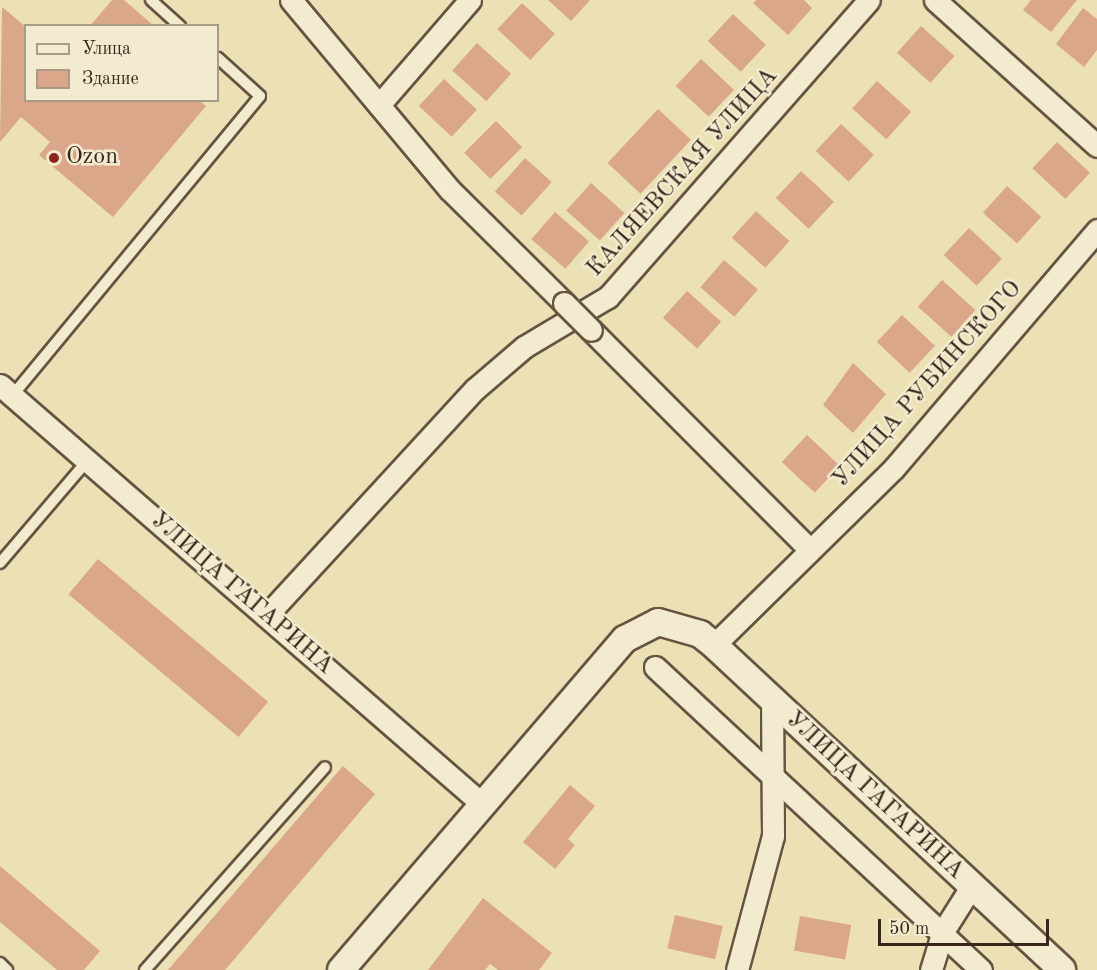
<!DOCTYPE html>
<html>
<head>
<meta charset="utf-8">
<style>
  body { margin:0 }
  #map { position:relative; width:1097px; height:970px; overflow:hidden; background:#ece0b5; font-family:"Old Standard TT",serif }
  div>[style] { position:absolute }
  .building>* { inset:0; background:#daa78b; transform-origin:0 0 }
  .roads { filter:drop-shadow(2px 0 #655442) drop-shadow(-2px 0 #655442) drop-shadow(0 2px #655442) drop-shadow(0 -2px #655442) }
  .service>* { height:10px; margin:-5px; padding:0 5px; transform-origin:5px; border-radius:5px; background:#f3ebcf }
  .minor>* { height:21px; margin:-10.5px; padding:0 10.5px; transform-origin:10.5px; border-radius:10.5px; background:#f3ebcf }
  .tertiary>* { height:26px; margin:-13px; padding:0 13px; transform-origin:13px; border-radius:13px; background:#f3ebcf }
  .bridges { filter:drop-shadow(2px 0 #655442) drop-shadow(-2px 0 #655442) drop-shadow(0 2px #655442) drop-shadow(0 -2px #655442) }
  .minor-bridge>* { height:21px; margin:-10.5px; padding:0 10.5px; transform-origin:10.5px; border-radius:10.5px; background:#f3ebcf }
  .dots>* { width:16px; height:16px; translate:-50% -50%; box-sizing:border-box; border:3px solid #f3ebcf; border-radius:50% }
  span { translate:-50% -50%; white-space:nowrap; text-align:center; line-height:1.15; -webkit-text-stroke:5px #f3ebcf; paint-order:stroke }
  .poi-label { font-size:24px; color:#38251c }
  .left { translate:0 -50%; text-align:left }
  .street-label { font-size:24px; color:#38251c }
  .legend { position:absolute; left:24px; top:24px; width:195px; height:78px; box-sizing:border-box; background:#f3ebcf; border:2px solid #a89c87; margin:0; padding:8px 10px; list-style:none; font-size:18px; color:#38251c }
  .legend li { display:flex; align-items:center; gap:12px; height:30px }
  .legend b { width:30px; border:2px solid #a89c87 }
  .scale { position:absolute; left:878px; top:919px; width:171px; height:27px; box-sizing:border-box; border:3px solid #38251c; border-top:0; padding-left:8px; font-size:18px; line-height:21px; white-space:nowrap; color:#38251c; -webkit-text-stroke:4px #f3ebcf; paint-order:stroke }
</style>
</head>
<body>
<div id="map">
  <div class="building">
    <div style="clip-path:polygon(112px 0,124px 0,154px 26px,90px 26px)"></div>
    <div style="clip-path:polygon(548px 0,590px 0,571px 21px)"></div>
    <div style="clip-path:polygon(756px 0,804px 0,812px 8px,788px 35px,753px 3px)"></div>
    <div style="clip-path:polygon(1031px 0,1077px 0,1051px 32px,1023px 10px)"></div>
    <div style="left:522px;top:3px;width:45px;height:36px;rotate:43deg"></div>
    <div style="clip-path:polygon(2px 7px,26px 27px,26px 100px,199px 100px,206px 106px,113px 217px,39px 155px,50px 142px,21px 117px,0 142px)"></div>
    <div style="clip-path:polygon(1083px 8px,1097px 19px,1097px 50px,1084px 67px,1056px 44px)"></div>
    <div style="left:733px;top:14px;width:45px;height:37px;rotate:43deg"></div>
    <div style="left:921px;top:26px;width:45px;height:36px;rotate:42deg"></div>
    <div style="left:477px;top:43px;width:46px;height:37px;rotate:42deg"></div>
    <div style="left:701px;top:59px;width:45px;height:37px;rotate:43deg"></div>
    <div style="left:444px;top:79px;width:45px;height:37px;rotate:43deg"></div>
    <div style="left:877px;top:81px;width:46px;height:37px;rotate:42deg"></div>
    <div style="left:658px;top:109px;width:45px;height:74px;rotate:43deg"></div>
    <div style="left:496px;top:121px;width:37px;height:45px;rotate:45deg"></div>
    <div style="left:841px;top:124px;width:45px;height:37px;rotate:43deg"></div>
    <div style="left:1057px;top:142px;width:45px;height:36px;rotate:43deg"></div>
    <div style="left:525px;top:158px;width:36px;height:45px;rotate:42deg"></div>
    <div style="left:801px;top:171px;width:45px;height:37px;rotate:43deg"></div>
    <div style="left:591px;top:183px;width:45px;height:37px;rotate:42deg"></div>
    <div style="left:1007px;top:186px;width:46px;height:36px;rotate:42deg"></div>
    <div style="left:756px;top:211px;width:45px;height:36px;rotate:42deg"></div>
    <div style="left:555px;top:212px;width:45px;height:36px;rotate:41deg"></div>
    <div style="left:969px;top:228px;width:45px;height:37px;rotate:43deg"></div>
    <div style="left:724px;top:260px;width:45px;height:36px;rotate:41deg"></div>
    <div style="left:942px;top:280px;width:45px;height:36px;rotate:42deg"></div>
    <div style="left:687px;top:291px;width:46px;height:36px;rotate:42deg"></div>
    <div style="left:902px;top:315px;width:45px;height:37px;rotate:43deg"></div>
    <div style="clip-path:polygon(853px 363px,886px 394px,853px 433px,823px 405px)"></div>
    <div style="left:807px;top:435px;width:45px;height:37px;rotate:43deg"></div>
    <div style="left:98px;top:559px;width:222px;height:46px;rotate:40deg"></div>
    <div style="clip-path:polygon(343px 766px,375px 794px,225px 970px,168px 970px)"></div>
    <div style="clip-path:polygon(570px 785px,595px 806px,568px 839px,575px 845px,555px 869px,523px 842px)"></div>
    <div style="clip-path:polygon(0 866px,100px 951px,84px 970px,57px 970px,0 922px)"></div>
    <div style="clip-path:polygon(483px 898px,552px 953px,539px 970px,498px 970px,490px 964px,485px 970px,428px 970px)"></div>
    <div style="left:675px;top:915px;width:49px;height:34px;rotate:13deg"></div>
    <div style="left:800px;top:916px;width:52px;height:35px;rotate:10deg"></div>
  </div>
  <div class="roads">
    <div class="service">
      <div style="left:151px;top:0;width:39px;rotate:42deg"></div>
      <div style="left:12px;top:396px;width:389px;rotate:-50.4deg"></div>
      <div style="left:260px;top:96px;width:57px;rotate:-137.9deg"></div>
      <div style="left:0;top:563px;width:134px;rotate:-49.5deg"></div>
      <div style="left:0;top:963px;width:10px;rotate:45deg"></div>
      <div style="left:145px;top:970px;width:271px;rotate:-48.4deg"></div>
    </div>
    <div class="minor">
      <div style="left:291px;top:0;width:248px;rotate:50.1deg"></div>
      <div style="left:450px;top:190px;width:161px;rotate:44.7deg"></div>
      <div style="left:935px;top:0;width:218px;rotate:42deg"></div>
      <div style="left:379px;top:105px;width:139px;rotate:-49.1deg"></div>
      <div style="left:591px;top:330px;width:310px;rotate:45.1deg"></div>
      <div style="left:0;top:385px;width:637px;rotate:40.99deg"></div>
      <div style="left:266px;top:616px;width:309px;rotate:-47.4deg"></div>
      <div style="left:475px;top:389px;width:65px;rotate:-40.6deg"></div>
      <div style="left:524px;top:347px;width:98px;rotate:-30.8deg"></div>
      <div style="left:608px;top:297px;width:395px;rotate:-48.7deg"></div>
      <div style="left:714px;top:645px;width:252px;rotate:-44.5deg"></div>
      <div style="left:894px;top:468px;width:313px;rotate:-49.5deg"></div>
      <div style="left:655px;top:667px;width:445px;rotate:42.9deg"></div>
      <div style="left:737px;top:970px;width:139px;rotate:-75deg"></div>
      <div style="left:773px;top:836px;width:135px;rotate:-90.4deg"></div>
      <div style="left:931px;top:970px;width:39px;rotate:-73deg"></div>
      <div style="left:942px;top:933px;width:54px;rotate:-57.8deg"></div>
    </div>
    <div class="tertiary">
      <div style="left:341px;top:970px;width:436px;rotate:-49.4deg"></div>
      <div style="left:625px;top:639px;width:37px;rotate:-27deg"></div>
      <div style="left:658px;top:622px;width:44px;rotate:15.9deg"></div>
      <div style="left:700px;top:634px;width:18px;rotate:38deg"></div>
      <div style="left:714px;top:645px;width:476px;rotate:43deg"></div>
    </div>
  </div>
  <div class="bridges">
    <div class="minor-bridge">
      <div style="left:564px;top:303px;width:38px;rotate:45deg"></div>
    </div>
  </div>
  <div class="dots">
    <div style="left:54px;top:158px;background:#8f2418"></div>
  </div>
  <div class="poi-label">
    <span class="left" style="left:66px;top:158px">Ozon</span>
  </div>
  <div class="street-label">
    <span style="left:683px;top:173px;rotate:-48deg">КАЛЯЕВСКАЯ УЛИЦА</span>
    <span style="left:928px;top:385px;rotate:-48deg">УЛИЦА РУБИНСКОГО</span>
    <span style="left:241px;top:594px;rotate:41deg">УЛИЦА ГАГАРИНА</span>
    <span style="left:874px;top:796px;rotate:43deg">УЛИЦА ГАГАРИНА</span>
  </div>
  <ul class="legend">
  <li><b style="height:8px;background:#f3ebcf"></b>Улица</li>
  <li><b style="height:16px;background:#daa78b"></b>Здание</li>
  </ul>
  <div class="scale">50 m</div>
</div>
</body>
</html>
